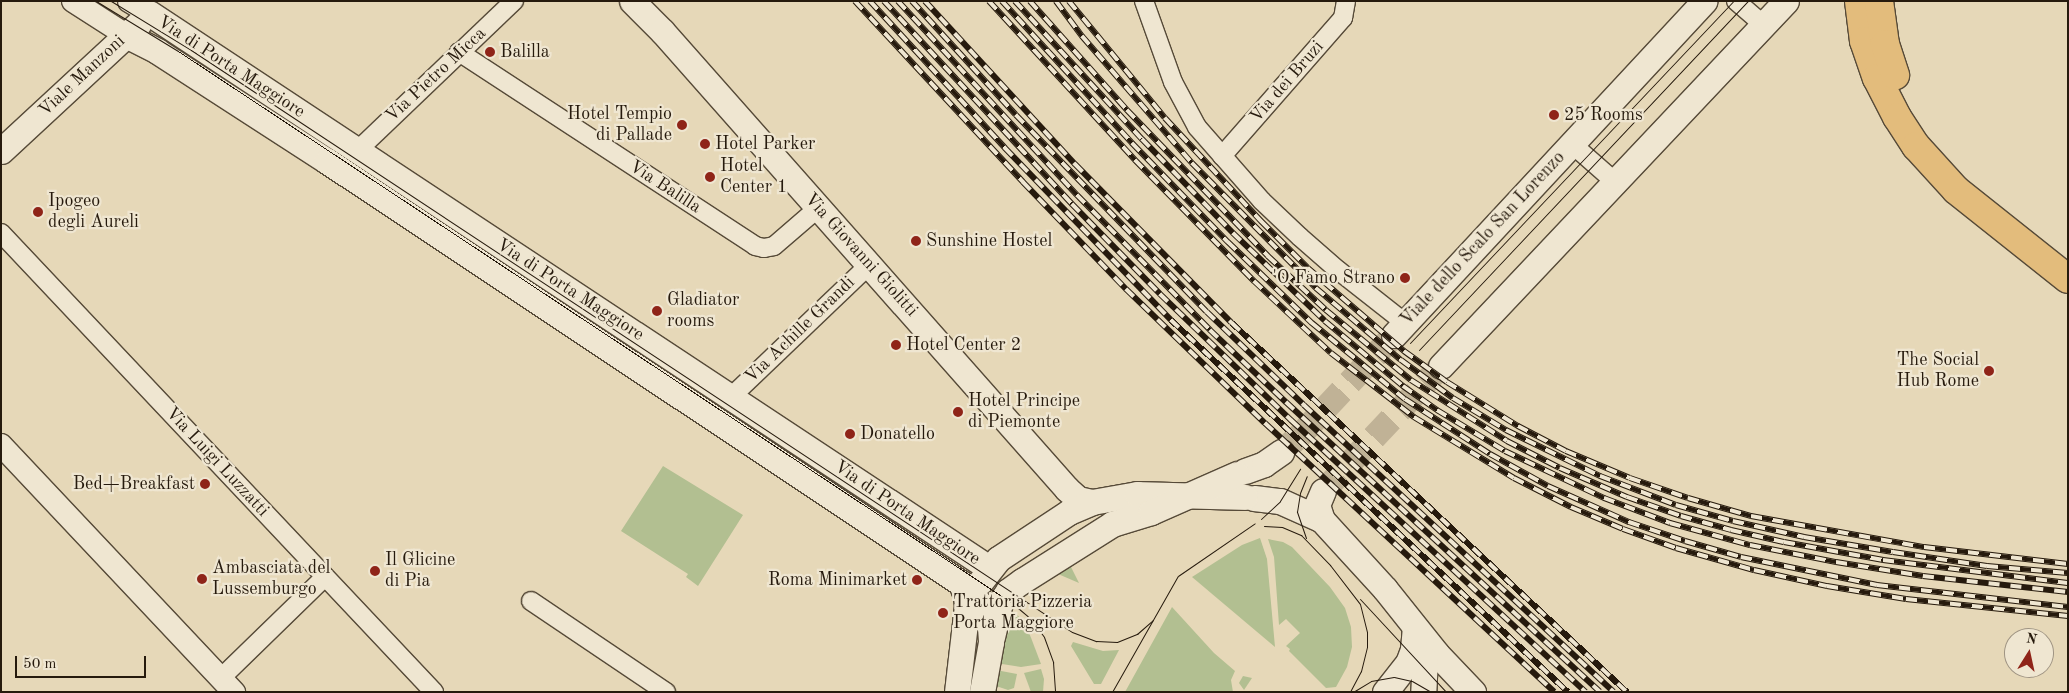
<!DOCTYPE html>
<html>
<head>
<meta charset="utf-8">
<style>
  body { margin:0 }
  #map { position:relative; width:2069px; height:693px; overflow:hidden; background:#e6d8b8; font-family:"Old Standard TT",serif }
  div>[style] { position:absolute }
  .green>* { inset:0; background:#b2bf91 }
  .secondary-tunnel>* { height:25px; margin-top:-12.5px; transform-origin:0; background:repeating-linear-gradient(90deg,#c0b296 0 25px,transparent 0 37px) }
  .roads { filter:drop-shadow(1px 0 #564a38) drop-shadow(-1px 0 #564a38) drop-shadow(0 1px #564a38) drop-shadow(0 -1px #564a38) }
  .minor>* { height:18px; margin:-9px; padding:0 9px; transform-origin:9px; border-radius:9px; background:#efe6d1 }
  .tertiary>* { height:22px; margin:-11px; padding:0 11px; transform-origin:11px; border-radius:11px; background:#efe6d1 }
  .secondary>* { height:25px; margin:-12.5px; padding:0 12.5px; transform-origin:12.5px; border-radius:12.5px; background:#efe6d1 }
  .trunk>* { height:28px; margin:-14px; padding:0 14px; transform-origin:14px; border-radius:14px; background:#e3bc7c }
  .tram>* { height:1px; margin:-0.5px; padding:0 0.5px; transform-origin:0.5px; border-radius:0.5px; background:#261a0d }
  .rail>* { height:5.5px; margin-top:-2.75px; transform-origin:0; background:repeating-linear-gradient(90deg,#efe6d1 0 11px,#261a0d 0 22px); box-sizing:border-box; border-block:1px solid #261a0d }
  .dots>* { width:14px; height:14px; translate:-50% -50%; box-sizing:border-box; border:2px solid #efe6d1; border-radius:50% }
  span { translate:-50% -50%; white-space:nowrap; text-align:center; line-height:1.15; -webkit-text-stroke:4.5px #efe6d1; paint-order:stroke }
  .poi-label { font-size:18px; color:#261a0d }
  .left { translate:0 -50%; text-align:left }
  .right { translate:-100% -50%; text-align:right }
  .street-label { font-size:18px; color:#261a0d }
  .frame { position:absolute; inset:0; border:2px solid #261a0d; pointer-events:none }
  .north { position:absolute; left:2004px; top:628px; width:50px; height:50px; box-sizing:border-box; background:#efe6d1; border:1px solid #9f9483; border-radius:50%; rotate:10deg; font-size:14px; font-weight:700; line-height:20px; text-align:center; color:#261a0d }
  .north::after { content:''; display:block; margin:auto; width:18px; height:22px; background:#8f2418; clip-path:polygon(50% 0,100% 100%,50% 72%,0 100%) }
  .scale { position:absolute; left:15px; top:656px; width:131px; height:22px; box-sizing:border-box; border:2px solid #261a0d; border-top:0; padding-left:6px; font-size:15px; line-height:18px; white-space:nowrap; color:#261a0d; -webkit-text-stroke:4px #efe6d1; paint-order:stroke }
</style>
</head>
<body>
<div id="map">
  <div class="green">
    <div style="clip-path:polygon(663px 466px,743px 515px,698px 586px,686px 577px,688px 574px,621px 531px)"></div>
    <div style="clip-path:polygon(1260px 538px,1267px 559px,1275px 647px,1192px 577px,1242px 545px)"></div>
    <div style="clip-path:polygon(1268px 539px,1283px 542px,1292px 547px,1330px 587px,1345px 608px,1351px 627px,1352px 647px,1347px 667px,1336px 687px,1326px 688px,1289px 651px,1290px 649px,1286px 646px,1300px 633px,1286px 619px,1279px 625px,1274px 557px)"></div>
    <div style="clip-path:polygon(1093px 551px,1071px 567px,1079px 583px,1058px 574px)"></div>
    <div style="clip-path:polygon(1172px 607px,1214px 653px,1235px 671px,1231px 680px,1233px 692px,1125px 692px)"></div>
    <div style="clip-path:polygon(1016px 614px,1025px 622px,1041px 664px,1021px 667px,1002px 664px,999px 661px,1007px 626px)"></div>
    <div style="clip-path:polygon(1073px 642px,1103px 651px,1119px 650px,1101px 684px,1094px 684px,1071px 646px)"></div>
    <div style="clip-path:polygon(1041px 669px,1044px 679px,1043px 692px,1031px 692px,1024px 673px)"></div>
    <div style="clip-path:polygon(996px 670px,1017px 674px,1014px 688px,1008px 690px,993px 685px)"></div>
    <div style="clip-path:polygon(1243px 676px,1252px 678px,1244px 690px,1239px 683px)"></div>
  </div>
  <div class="secondary-tunnel">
    <div style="left:1281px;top:452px;width:24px;rotate:-42deg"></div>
    <div style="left:1299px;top:436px;width:139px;rotate:-46.8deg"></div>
    <div style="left:1323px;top:491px;width:172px;rotate:-46.7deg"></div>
  </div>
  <div class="roads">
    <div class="minor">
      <div style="left:1144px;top:1px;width:86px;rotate:70.3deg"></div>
      <div style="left:1173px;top:82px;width:51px;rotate:61.9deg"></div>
      <div style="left:1197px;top:127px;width:98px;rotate:48.7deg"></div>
      <div style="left:1262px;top:201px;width:52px;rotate:43.5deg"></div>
      <div style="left:1300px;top:237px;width:52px;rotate:41.1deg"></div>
      <div style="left:1339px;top:271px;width:84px;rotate:38.2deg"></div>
      <div style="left:1736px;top:1px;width:37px;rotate:41deg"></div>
      <div style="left:459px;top:52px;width:354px;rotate:33.2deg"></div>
      <div style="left:755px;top:246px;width:9px;rotate:13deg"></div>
      <div style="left:764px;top:248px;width:10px;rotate:-11deg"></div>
      <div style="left:774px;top:246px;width:58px;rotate:-40.8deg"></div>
      <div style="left:1572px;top:144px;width:56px;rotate:41.4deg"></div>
      <div style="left:358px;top:150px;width:216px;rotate:-43.7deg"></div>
      <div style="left:1222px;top:156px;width:184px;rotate:-48.8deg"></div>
      <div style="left:1343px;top:18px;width:17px;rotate:-80deg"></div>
      <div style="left:1px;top:233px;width:631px;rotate:46.67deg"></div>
      <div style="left:732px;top:396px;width:190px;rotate:-43.7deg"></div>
      <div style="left:531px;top:601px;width:163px;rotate:34deg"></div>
      <div style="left:221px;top:678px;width:145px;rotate:-44.2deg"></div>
    </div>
    <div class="tertiary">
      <div style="left:73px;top:1px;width:63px;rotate:32.7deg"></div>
      <div style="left:129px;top:1px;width:23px;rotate:31deg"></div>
      <div style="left:1px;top:445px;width:340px;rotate:46.7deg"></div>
    </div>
    <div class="secondary">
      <div style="left:632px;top:1px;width:42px;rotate:45deg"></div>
      <div style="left:662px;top:31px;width:611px;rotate:48.51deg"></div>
      <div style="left:1067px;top:489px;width:15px;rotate:42deg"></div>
      <div style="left:1078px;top:499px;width:14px;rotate:12deg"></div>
      <div style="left:149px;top:13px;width:1007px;rotate:33.45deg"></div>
      <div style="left:126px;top:35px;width:35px;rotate:27deg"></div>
      <div style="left:157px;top:51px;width:202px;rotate:32.9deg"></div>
      <div style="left:327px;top:161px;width:762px;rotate:33.65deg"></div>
      <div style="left:961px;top:583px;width:25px;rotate:48deg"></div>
      <div style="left:978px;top:602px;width:28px;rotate:64deg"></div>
      <div style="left:990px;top:627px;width:15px;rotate:86deg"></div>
      <div style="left:991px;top:642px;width:51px;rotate:100.2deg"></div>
      <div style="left:1px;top:151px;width:187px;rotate:-42.8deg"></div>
      <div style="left:1394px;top:335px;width:456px;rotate:-47.1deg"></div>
      <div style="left:1441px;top:366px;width:502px;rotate:-46.61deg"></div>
      <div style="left:1245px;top:471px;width:20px;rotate:-20deg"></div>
      <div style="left:1264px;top:464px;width:21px;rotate:-35deg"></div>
      <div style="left:1254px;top:498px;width:26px;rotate:7deg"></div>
      <div style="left:1280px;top:501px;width:46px;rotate:24.3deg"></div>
      <div style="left:1322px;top:520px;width:93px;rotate:47.6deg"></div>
      <div style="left:1385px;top:589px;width:82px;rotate:51.4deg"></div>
      <div style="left:1436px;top:653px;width:54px;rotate:46.5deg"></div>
      <div style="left:1322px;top:520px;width:16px;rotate:-108deg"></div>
      <div style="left:1317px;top:505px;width:15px;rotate:-67deg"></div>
      <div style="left:981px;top:581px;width:28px;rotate:-52deg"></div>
      <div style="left:998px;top:559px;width:85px;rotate:-33.5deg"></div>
      <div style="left:1069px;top:512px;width:25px;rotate:-23deg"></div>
      <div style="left:1092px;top:502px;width:46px;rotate:-10.1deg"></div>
      <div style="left:1137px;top:494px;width:108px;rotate:1.6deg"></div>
      <div style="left:1418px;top:635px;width:25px;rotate:74deg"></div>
      <div style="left:1425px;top:659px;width:33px;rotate:93deg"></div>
      <div style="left:992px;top:637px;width:35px;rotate:-77deg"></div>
      <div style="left:1000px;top:603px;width:14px;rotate:-56deg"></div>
      <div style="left:1008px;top:591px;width:17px;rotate:-36deg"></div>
      <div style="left:1022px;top:581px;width:107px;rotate:-32.3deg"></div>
      <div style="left:1112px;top:524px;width:41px;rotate:-17.1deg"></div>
      <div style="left:1151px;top:512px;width:94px;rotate:-23.8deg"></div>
      <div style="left:957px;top:692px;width:87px;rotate:-83.4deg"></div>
      <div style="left:967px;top:606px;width:10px;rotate:-96deg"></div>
      <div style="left:966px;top:596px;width:14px;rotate:-111deg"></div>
      <div style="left:1385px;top:692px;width:37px;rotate:-52deg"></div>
      <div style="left:1408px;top:663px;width:15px;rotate:-70deg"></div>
      <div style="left:1413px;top:649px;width:21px;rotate:-85deg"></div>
    </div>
    <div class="trunk">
      <div style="left:1859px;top:1px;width:40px;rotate:82.9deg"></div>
      <div style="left:1864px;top:41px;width:39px;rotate:71deg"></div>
      <div style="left:1877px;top:78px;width:44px;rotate:62.9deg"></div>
      <div style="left:1897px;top:117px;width:35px;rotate:57deg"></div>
      <div style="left:1916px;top:146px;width:59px;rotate:47.7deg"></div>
      <div style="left:1956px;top:190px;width:143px;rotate:38.5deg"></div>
      <div style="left:1879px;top:1px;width:43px;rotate:82.1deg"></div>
      <div style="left:1885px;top:44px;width:33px;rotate:72deg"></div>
    </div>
  </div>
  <div class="tram">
    <div style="left:96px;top:1px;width:96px;rotate:31.4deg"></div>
    <div style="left:178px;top:51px;width:1000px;rotate:33.5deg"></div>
    <div style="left:1012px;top:603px;width:25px;rotate:40deg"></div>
    <div style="left:1031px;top:619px;width:22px;rotate:54deg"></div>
    <div style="left:1044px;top:637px;width:27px;rotate:70deg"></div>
    <div style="left:1053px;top:662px;width:30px;rotate:86deg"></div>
    <div style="left:111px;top:1px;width:94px;rotate:31.5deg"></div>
    <div style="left:191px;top:50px;width:1056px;rotate:33.45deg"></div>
    <div style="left:1072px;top:632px;width:26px;rotate:21deg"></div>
    <div style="left:1096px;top:641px;width:21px;rotate:3deg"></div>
    <div style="left:1117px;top:642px;width:22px;rotate:-22deg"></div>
    <div style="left:1137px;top:634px;width:21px;rotate:-41deg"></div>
    <div style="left:1410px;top:343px;width:470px;rotate:-46.6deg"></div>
    <div style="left:1419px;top:350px;width:480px;rotate:-46.7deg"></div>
    <div style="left:1261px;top:519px;width:26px;rotate:-43deg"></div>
    <div style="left:1280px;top:501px;width:38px;rotate:-58deg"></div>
    <div style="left:1264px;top:526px;width:18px;rotate:3deg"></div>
    <div style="left:1282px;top:527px;width:21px;rotate:23deg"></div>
    <div style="left:1301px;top:535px;width:42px;rotate:46deg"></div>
    <div style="left:1330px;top:565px;width:49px;rotate:52.4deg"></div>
    <div style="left:1360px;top:604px;width:29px;rotate:76deg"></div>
    <div style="left:1367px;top:632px;width:15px;rotate:90deg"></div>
    <div style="left:1367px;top:647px;width:25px;rotate:104deg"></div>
    <div style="left:1361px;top:671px;width:24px;rotate:118deg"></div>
    <div style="left:1306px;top:538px;width:28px;rotate:-109deg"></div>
    <div style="left:1297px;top:512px;width:19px;rotate:-81deg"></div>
    <div style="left:1300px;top:493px;width:18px;rotate:-68deg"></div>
    <div style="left:1360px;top:599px;width:127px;rotate:47.2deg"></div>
    <div style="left:1112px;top:692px;width:133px;rotate:-60.4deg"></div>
    <div style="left:1178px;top:576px;width:93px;rotate:-34.5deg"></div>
    <div style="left:1353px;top:692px;width:21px;rotate:-31deg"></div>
    <div style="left:1371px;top:681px;width:23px;rotate:-10deg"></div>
    <div style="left:1394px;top:677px;width:18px;rotate:13deg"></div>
    <div style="left:1412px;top:681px;width:22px;rotate:30deg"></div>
  </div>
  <div class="rail">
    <div style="left:855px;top:1px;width:247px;rotate:47.1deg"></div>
    <div style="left:1023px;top:182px;width:149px;rotate:46.1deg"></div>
    <div style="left:1126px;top:289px;width:193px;rotate:44deg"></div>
    <div style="left:1265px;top:423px;width:395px;rotate:42.9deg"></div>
    <div style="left:870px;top:1px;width:200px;rotate:47.4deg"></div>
    <div style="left:1005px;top:148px;width:239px;rotate:46deg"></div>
    <div style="left:1171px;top:320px;width:544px;rotate:43.14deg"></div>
    <div style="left:884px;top:1px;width:277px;rotate:47.2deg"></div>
    <div style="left:1072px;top:204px;width:126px;rotate:45.6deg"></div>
    <div style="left:1160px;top:294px;width:182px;rotate:43.9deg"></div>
    <div style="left:1291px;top:420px;width:401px;rotate:42.7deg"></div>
    <div style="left:898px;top:1px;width:264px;rotate:47.3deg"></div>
    <div style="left:1077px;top:195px;width:190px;rotate:45.4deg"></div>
    <div style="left:1210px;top:330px;width:105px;rotate:43.5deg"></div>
    <div style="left:1286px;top:402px;width:427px;rotate:42.7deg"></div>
    <div style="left:912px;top:1px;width:154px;rotate:47.6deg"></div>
    <div style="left:1016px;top:115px;width:274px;rotate:45.9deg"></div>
    <div style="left:1207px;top:312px;width:134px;rotate:43.8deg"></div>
    <div style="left:1304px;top:405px;width:422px;rotate:42.8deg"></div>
    <div style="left:925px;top:1px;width:222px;rotate:47.4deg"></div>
    <div style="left:1075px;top:164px;width:223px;rotate:45.4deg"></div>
    <div style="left:1232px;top:323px;width:541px;rotate:43.05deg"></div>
    <div style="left:989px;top:1px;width:216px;rotate:47.4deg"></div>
    <div style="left:1135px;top:160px;width:170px;rotate:45.5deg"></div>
    <div style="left:1254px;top:281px;width:105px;rotate:43.1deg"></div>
    <div style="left:1331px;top:353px;width:105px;rotate:37.6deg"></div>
    <div style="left:1414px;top:417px;width:117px;rotate:31.4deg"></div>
    <div style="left:1514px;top:478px;width:64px;rotate:27deg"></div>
    <div style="left:1571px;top:507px;width:56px;rotate:22.9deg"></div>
    <div style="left:1623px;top:529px;width:56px;rotate:19.7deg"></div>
    <div style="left:1676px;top:548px;width:81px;rotate:15.8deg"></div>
    <div style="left:1754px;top:570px;width:75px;rotate:12.4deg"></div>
    <div style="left:1827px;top:586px;width:80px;rotate:9.3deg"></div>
    <div style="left:1906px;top:599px;width:163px;rotate:6deg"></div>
    <div style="left:1002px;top:1px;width:193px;rotate:47.5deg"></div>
    <div style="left:1132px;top:143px;width:138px;rotate:45.9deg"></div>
    <div style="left:1228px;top:242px;width:117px;rotate:44deg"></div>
    <div style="left:1312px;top:323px;width:120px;rotate:39.3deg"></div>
    <div style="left:1405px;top:399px;width:101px;rotate:32.9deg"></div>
    <div style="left:1490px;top:454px;width:66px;rotate:28.9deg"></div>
    <div style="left:1548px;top:486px;width:89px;rotate:24deg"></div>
    <div style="left:1629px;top:522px;width:59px;rotate:18.7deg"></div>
    <div style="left:1685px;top:541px;width:58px;rotate:15.9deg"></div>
    <div style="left:1741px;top:557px;width:139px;rotate:11.6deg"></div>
    <div style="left:1877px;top:585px;width:192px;rotate:6.6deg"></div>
    <div style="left:1015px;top:1px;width:188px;rotate:47.4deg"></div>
    <div style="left:1142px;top:139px;width:131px;rotate:45.9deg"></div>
    <div style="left:1233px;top:233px;width:127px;rotate:43.7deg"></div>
    <div style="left:1325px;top:321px;width:102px;rotate:39.8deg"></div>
    <div style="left:1403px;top:386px;width:42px;rotate:35.2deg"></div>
    <div style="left:1437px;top:410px;width:79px;rotate:31.1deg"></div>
    <div style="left:1505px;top:451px;width:110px;rotate:25.4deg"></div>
    <div style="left:1604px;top:498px;width:71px;rotate:20.7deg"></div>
    <div style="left:1670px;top:523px;width:83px;rotate:15.4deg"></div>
    <div style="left:1750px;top:545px;width:88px;rotate:11.2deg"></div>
    <div style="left:1836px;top:562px;width:88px;rotate:9.1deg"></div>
    <div style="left:1923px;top:576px;width:146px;rotate:6.3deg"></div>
    <div style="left:1030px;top:1px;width:146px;rotate:48.3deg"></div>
    <div style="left:1127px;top:110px;width:203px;rotate:46deg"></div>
    <div style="left:1268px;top:256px;width:79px;rotate:43deg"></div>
    <div style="left:1326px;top:310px;width:110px;rotate:39.5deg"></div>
    <div style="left:1411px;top:380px;width:114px;rotate:32.4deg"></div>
    <div style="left:1507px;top:441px;width:59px;rotate:27deg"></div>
    <div style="left:1560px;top:468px;width:73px;rotate:23.4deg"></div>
    <div style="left:1627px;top:497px;width:57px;rotate:19.4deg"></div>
    <div style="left:1681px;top:516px;width:52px;rotate:15.6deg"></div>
    <div style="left:1731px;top:530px;width:54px;rotate:12.8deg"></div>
    <div style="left:1784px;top:542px;width:101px;rotate:10.3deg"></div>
    <div style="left:1883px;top:560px;width:186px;rotate:7.1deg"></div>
    <div style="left:1056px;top:1px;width:44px;rotate:53.4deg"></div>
    <div style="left:1082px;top:36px;width:168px;rotate:49.1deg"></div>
    <div style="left:1192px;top:163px;width:176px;rotate:45.2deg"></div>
    <div style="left:1316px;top:288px;width:111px;rotate:40.3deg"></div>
    <div style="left:1401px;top:360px;width:64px;rotate:36.2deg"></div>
    <div style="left:1453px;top:398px;width:62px;rotate:31.1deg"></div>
    <div style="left:1506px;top:430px;width:105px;rotate:26.1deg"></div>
    <div style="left:1600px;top:476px;width:81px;rotate:20.9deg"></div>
    <div style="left:1676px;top:505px;width:59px;rotate:15.7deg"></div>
    <div style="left:1733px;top:521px;width:73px;rotate:12.7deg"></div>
    <div style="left:1804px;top:537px;width:90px;rotate:9.6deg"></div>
    <div style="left:1893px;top:552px;width:95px;rotate:8.5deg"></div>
    <div style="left:1987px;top:566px;width:81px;rotate:4.9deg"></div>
    <div style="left:1069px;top:1px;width:151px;rotate:50.6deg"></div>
    <div style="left:1165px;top:118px;width:141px;rotate:47deg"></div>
    <div style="left:1261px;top:221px;width:66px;rotate:45deg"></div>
    <div style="left:1308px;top:268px;width:127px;rotate:40.8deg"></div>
    <div style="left:1404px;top:351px;width:53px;rotate:35.8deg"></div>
    <div style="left:1447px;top:382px;width:84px;rotate:31.8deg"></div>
    <div style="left:1518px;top:426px;width:54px;rotate:27.5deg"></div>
    <div style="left:1566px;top:451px;width:69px;rotate:22.9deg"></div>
    <div style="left:1630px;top:478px;width:61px;rotate:19deg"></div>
    <div style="left:1688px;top:498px;width:66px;rotate:15.9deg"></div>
    <div style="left:1751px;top:516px;width:176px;rotate:10.2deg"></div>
    <div style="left:1924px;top:547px;width:145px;rotate:6.7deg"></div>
  </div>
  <div class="dots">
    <div style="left:490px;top:52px;background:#8f2418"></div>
    <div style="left:1554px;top:115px;background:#8f2418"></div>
    <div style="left:682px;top:125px;background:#8f2418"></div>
    <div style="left:705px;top:144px;background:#8f2418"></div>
    <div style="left:710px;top:177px;background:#8f2418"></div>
    <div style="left:38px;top:212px;background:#8f2418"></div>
    <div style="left:916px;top:241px;background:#8f2418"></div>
    <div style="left:1405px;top:278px;background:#8f2418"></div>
    <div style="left:657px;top:311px;background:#8f2418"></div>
    <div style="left:896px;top:345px;background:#8f2418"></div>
    <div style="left:1989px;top:371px;background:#8f2418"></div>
    <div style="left:958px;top:412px;background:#8f2418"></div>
    <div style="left:850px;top:434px;background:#8f2418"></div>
    <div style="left:205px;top:484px;background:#8f2418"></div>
    <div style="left:375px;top:571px;background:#8f2418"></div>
    <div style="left:202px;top:579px;background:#8f2418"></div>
    <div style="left:917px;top:580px;background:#8f2418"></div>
    <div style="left:943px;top:613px;background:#8f2418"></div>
  </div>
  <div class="poi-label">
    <span class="left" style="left:500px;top:52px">Balilla</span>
    <span class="right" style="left:672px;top:125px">Hotel Tempio<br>di Pallade</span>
    <span class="left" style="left:1564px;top:115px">25 Rooms</span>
    <span class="left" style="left:715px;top:144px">Hotel Parker</span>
    <span class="left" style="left:720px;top:177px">Hotel<br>Center 1</span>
    <span class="left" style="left:48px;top:212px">Ipogeo<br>degli Aureli</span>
    <span class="left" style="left:926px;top:241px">Sunshine Hostel</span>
    <span class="right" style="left:1395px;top:278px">'O Famo Strano</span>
    <span class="left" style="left:667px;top:311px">Gladiator<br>rooms</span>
    <span class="left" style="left:906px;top:345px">Hotel Center 2</span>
    <span class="right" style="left:1979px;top:371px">The Social<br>Hub Rome</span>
    <span class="left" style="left:968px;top:412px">Hotel Principe<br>di Piemonte</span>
    <span class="left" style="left:860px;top:434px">Donatello</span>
    <span class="right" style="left:195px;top:484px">Bed+Breakfast</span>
    <span class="left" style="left:385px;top:571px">Il Glicine<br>di Pia</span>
    <span class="left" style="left:212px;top:579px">Ambasciata del<br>Lussemburgo</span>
    <span class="right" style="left:907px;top:580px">Roma Minimarket</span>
    <span class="left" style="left:953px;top:613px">Trattoria Pizzeria<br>Porta Maggiore</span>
  </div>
  <div class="street-label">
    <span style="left:231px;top:67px;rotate:33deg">Via di Porta Maggiore</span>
    <span style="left:436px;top:75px;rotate:-43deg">Via Pietro Micca</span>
    <span style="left:82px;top:76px;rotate:-43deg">Viale Manzoni</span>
    <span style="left:1287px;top:82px;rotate:-49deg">Via dei Bruzi</span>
    <span style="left:665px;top:187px;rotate:33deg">Via Balilla</span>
    <span style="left:1483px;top:239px;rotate:-47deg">Viale dello Scalo San Lorenzo</span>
    <span style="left:861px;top:255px;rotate:48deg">Via Giovanni Giolitti</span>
    <span style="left:570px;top:290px;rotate:33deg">Via di Porta Maggiore</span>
    <span style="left:800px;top:330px;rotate:-44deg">Via Achille Grandi</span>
    <span style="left:217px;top:462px;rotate:47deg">Via Luigi Luzzatti</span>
    <span style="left:907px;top:513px;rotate:34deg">Via di Porta Maggiore</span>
  </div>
  <div class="frame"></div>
  <div class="north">N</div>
  <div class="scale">50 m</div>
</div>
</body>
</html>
